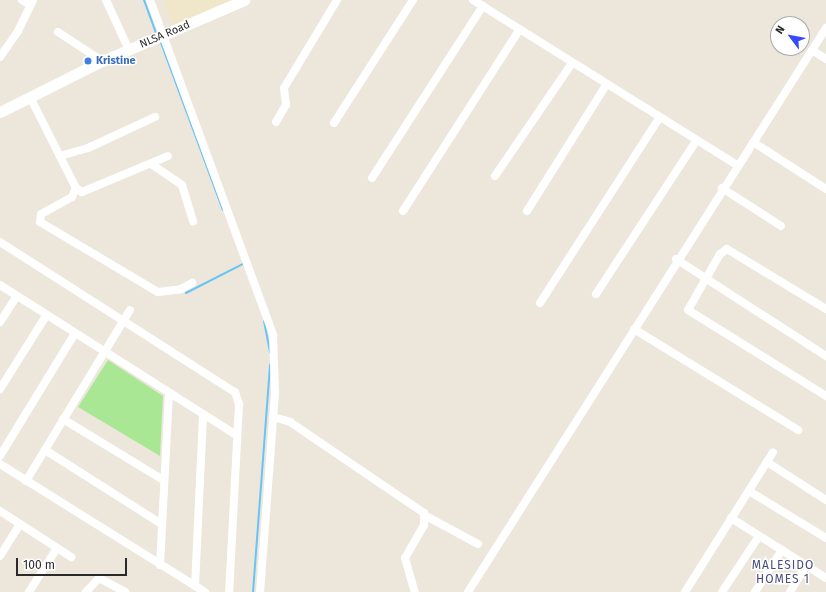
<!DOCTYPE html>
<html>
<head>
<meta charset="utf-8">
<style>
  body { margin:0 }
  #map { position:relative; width:826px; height:592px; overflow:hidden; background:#ede7db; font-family:"Fira Sans",sans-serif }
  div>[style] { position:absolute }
  .education>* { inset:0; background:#f0e6c9 }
  .green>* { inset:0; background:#aae794 }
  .stream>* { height:2px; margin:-1px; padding:0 1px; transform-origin:1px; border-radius:1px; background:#68c4f5 }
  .street>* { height:8px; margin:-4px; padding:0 4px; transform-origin:4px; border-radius:4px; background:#fff }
  .secondary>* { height:11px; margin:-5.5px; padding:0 5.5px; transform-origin:5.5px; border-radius:5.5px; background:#fff }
  .dots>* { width:11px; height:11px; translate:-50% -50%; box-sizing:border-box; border:2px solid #fff; border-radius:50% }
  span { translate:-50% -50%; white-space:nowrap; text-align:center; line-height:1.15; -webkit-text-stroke:3px #fff; paint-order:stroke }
  .street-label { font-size:11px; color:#2a2a2a }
  .shop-label { font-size:11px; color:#366cbe; font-weight:700 }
  .left { translate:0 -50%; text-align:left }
  .neighbourhood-label { font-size:12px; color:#484d7d; letter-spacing:1px }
  .north { position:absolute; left:770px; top:16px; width:40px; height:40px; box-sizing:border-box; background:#fff; border:1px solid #aaa; border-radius:50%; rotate:302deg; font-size:11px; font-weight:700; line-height:16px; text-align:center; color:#2a2a2a }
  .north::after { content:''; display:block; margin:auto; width:14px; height:18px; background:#364bff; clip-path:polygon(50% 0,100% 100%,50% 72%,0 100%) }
  .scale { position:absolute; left:16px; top:558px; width:111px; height:18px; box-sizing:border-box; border:2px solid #2a2a2a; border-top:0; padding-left:5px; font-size:12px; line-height:14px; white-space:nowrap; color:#2a2a2a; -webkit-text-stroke:3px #fff; paint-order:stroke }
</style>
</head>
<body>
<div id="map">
  <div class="education">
    <div style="clip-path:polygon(163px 0,238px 0,175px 28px)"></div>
  </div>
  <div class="green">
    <div style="clip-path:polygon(108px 360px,163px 396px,160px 456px,78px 407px)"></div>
  </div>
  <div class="stream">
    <div style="left:144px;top:0;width:35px;rotate:70deg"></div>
    <div style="left:160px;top:40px;width:181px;rotate:69.7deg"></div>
    <div style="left:186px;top:293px;width:64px;rotate:-27deg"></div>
    <div style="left:264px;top:321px;width:32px;rotate:79deg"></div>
    <div style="left:253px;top:592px;width:228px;rotate:-85.7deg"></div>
  </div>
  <div class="street">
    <div style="left:22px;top:0;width:9px;rotate:32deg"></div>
    <div style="left:106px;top:0;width:55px;rotate:65.3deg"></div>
    <div style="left:150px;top:0;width:357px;rotate:69.8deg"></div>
    <div style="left:273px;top:335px;width:58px;rotate:88deg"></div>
    <div style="left:275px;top:393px;width:200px;rotate:94.3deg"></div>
    <div style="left:473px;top:0;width:311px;rotate:32deg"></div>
    <div style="left:58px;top:32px;width:53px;rotate:33.4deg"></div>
    <div style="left:812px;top:50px;width:17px;rotate:33deg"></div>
    <div style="left:0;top:57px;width:32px;rotate:-55deg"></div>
    <div style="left:18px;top:31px;width:34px;rotate:-64deg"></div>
    <div style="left:30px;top:97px;width:102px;rotate:63.2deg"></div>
    <div style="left:76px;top:188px;width:7px;rotate:34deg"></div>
    <div style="left:82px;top:192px;width:93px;rotate:-22.7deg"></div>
    <div style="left:276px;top:122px;width:20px;rotate:-60deg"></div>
    <div style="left:286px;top:105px;width:17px;rotate:-97deg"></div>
    <div style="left:284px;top:88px;width:103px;rotate:-58.9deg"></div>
    <div style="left:334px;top:123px;width:146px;rotate:-57.3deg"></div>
    <div style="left:753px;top:142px;width:87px;rotate:32.8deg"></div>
    <div style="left:60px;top:156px;width:29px;rotate:-16deg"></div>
    <div style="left:88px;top:148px;width:74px;rotate:-24.8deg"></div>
    <div style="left:151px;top:164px;width:37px;rotate:34deg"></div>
    <div style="left:182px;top:185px;width:38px;rotate:73deg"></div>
    <div style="left:495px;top:176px;width:137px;rotate:-55.7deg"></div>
    <div style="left:372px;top:178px;width:205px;rotate:-57.2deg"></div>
    <div style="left:76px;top:188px;width:10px;rotate:114deg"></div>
    <div style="left:72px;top:197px;width:35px;rotate:151deg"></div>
    <div style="left:41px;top:214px;width:8px;rotate:97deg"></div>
    <div style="left:40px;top:222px;width:137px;rotate:30.7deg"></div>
    <div style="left:158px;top:292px;width:23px;rotate:-7deg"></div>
    <div style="left:181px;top:289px;width:13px;rotate:-29deg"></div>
    <div style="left:722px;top:188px;width:70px;rotate:32.8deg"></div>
    <div style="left:403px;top:211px;width:216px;rotate:-57.3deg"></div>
    <div style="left:527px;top:211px;width:149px;rotate:-57.9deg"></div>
    <div style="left:0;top:242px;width:279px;rotate:32.6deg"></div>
    <div style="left:235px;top:392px;width:13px;rotate:72deg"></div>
    <div style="left:239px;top:404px;width:188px;rotate:93deg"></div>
    <div style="left:676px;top:259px;width:179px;rotate:32.9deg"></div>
    <div style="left:0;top:285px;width:280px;rotate:32.4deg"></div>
    <div style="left:596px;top:294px;width:183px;rotate:-56.8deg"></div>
    <div style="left:540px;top:303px;width:220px;rotate:-57.2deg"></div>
    <div style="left:826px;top:309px;width:116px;rotate:-148.8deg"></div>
    <div style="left:727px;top:249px;width:9px;rotate:144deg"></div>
    <div style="left:720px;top:254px;width:64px;rotate:119.7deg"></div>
    <div style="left:688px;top:310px;width:163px;rotate:31.9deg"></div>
    <div style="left:0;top:322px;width:31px;rotate:-57deg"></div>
    <div style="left:634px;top:329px;width:193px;rotate:31.6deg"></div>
    <div style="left:0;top:389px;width:86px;rotate:-57.8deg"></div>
    <div style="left:273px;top:417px;width:18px;rotate:16deg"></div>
    <div style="left:290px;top:422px;width:162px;rotate:34.2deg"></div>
    <div style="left:424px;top:513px;width:12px;rotate:90deg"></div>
    <div style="left:424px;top:525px;width:38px;rotate:120deg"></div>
    <div style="left:405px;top:558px;width:35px;rotate:74deg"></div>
    <div style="left:63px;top:419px;width:117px;rotate:31.4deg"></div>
    <div style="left:45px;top:450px;width:136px;rotate:32.4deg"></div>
    <div style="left:0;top:456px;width:144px;rotate:-58.6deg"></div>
    <div style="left:767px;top:462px;width:70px;rotate:32.8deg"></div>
    <div style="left:0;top:464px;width:242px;rotate:32deg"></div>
    <div style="left:26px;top:481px;width:200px;rotate:-58.7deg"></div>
    <div style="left:749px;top:491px;width:90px;rotate:31.4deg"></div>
    <div style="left:0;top:511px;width:85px;rotate:32.9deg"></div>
    <div style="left:426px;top:516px;width:59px;rotate:28.3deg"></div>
    <div style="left:731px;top:518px;width:112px;rotate:32.3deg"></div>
    <div style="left:0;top:556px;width:38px;rotate:-58deg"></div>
    <div style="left:160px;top:565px;width:171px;rotate:-87deg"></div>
    <div style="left:195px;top:586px;width:170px;rotate:-87.3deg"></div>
    <div style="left:29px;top:592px;width:52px;rotate:-57.5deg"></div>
    <div style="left:86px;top:592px;width:19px;rotate:-47deg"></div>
    <div style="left:99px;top:578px;width:30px;rotate:28deg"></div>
    <div style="left:468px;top:592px;width:668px;rotate:-57.59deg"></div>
    <div style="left:685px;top:592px;width:165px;rotate:-57.8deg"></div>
    <div style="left:722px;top:592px;width:67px;rotate:-56.5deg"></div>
    <div style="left:755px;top:592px;width:50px;rotate:-57.3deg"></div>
    <div style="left:790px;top:592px;width:31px;rotate:-59deg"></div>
  </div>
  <div class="secondary">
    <div style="left:0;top:112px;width:114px;rotate:-26.6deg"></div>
    <div style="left:102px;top:61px;width:155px;rotate:-23.2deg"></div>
  </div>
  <div class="dots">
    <div style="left:88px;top:61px;background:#3f7fe0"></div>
  </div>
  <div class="street-label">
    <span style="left:165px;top:35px;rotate:-23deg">NLSA Road</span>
  </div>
  <div class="shop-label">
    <span class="left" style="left:96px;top:61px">Kristine</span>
  </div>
  <div class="neighbourhood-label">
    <span style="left:783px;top:573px">MALESIDO<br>HOMES 1</span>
  </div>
  <div class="north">N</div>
  <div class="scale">100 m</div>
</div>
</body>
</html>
